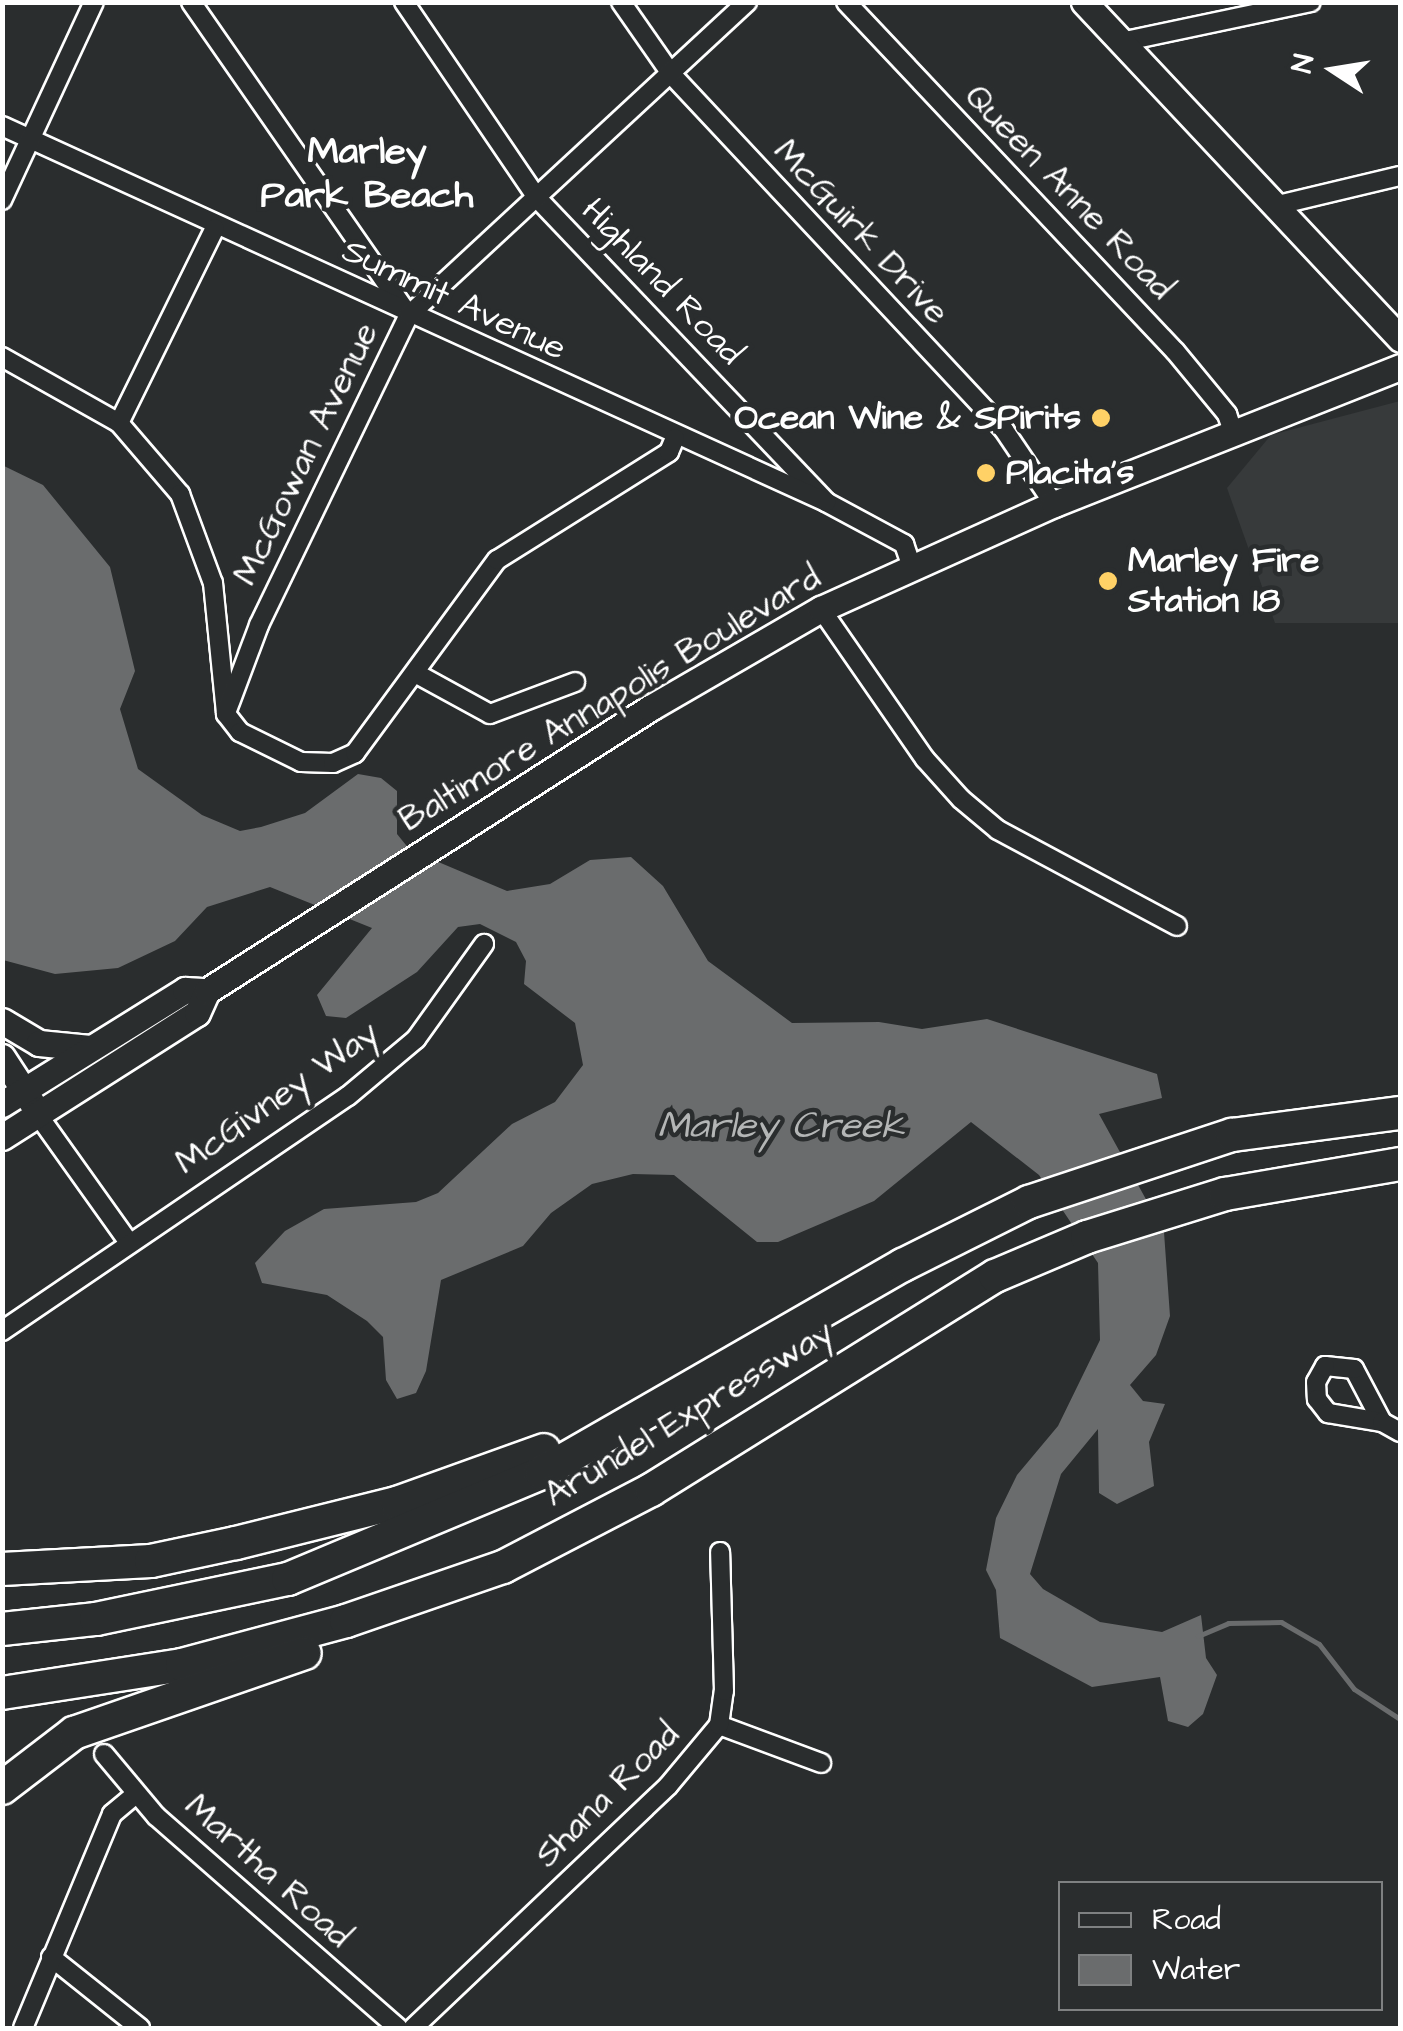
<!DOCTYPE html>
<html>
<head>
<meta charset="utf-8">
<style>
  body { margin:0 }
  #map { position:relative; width:1403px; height:2031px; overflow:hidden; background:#2a2d2e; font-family:"Architects Daughter",sans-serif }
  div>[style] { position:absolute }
  .built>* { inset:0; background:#373a3b }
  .water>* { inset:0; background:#6a6c6d }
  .stream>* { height:5px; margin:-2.5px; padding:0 2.5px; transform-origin:2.5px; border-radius:2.5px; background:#6a6c6d }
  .roads { filter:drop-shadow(2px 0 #fff) drop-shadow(-2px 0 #fff) drop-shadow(0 2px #fff) drop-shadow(0 -2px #fff) }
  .street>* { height:18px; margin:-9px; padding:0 9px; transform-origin:9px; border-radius:9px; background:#2a2d2e }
  .secondary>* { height:25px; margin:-12.5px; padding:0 12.5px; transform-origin:12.5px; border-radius:12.5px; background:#2a2d2e }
  .highway>* { height:32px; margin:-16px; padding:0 16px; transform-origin:16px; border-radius:16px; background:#2a2d2e }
  .dots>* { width:28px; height:28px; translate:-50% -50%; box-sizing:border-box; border:5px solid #2a2d2e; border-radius:50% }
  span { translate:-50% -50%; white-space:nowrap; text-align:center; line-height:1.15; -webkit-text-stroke:9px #2a2d2e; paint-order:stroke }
  .street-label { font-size:35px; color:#fff }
  .poi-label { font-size:35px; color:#fff; font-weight:700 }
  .right { translate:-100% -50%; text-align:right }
  .left { translate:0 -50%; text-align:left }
  .neighbourhood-label { font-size:38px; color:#fff; font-weight:700 }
  .water-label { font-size:38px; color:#b4b6b6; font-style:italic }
  .frame { position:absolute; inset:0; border:5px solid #fff; pointer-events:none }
  .legend { position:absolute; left:1058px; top:1881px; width:325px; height:130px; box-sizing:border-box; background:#2a2d2e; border:2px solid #7f8182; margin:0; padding:12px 18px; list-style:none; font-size:30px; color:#fff }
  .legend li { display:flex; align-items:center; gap:20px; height:50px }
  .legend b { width:50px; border:2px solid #7f8182 }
  .north { position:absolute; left:1283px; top:20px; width:100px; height:100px; -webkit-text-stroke:8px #2a2d2e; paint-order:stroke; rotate:282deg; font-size:28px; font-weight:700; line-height:40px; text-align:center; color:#fff }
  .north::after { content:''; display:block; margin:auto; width:35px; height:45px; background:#fff; clip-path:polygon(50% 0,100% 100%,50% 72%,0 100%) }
</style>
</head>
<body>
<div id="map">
  <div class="built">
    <div style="clip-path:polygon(1400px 401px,1400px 623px,1275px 623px,1227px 488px,1271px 435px)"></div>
  </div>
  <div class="water">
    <div style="clip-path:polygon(2px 465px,43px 485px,110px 567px,135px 671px,120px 709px,138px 769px,202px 815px,240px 831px,261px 827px,305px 813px,358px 774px,381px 778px,397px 791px,397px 834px,410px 850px,507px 891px,550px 884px,590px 860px,631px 857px,663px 886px,708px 961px,792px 1023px,879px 1022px,922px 1029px,987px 1019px,1157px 1074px,1162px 1098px,1099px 1114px,1164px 1232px,1170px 1316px,1156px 1355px,1130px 1385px,1143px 1401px,1165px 1404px,1149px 1442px,1154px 1486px,1117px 1504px,1099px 1493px,1098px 1429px,1061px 1474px,1030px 1574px,1043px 1589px,1100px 1622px,1162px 1632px,1201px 1615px,1206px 1658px,1217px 1675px,1203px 1714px,1188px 1727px,1168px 1721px,1160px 1677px,1092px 1687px,1000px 1638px,996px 1590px,986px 1570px,996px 1518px,1017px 1475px,1058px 1426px,1100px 1340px,1098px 1263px,1039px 1175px,971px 1122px,874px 1201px,778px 1242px,757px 1242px,674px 1175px,633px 1174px,592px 1184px,551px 1213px,523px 1246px,441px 1280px,426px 1371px,416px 1393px,397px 1399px,386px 1380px,383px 1337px,367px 1321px,327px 1295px,262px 1283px,255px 1263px,285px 1231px,324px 1209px,416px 1202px,438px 1193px,512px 1124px,555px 1102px,583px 1065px,575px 1023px,524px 984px,526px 961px,516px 942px,480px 924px,458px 927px,417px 972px,346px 1018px,326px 1016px,317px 995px,372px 928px,270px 887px,207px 907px,175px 941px,118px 968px,55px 974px,3px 960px)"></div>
  </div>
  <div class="stream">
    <div style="left:1198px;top:1636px;width:33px;rotate:-23deg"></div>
    <div style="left:1228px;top:1623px;width:53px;rotate:-1.1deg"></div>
    <div style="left:1281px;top:1622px;width:44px;rotate:30.1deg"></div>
    <div style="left:1319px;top:1644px;width:57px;rotate:52.1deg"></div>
    <div style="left:1354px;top:1689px;width:55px;rotate:33.1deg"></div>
  </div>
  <div class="roads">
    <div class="street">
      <div style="left:191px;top:2px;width:376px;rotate:55.2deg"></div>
      <div style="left:404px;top:2px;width:237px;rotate:55.8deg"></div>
      <div style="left:537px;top:198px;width:419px;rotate:46.4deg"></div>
      <div style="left:826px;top:502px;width:89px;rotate:28.3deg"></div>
      <div style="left:904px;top:544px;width:21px;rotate:71deg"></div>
      <div style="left:621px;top:2px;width:89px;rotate:55.1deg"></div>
      <div style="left:672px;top:75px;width:486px;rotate:46.9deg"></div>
      <div style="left:1004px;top:430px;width:89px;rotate:56deg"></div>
      <div style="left:846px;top:2px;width:480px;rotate:46.7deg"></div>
      <div style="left:1175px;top:351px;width:82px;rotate:50.5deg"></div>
      <div style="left:1227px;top:414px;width:21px;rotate:71deg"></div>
      <div style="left:1121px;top:42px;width:194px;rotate:-11.9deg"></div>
      <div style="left:2px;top:126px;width:906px;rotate:24.53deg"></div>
      <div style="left:2px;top:200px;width:218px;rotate:-65.1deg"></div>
      <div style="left:1278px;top:205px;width:125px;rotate:-13.4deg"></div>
      <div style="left:2px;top:357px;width:134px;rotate:29.4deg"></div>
      <div style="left:119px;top:423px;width:94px;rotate:49.3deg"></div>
      <div style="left:180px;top:494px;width:95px;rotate:69.7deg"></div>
      <div style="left:213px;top:583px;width:132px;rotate:84.3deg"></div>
      <div style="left:226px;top:714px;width:23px;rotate:52deg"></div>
      <div style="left:240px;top:732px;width:68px;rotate:26.2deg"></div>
      <div style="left:301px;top:762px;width:32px;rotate:2deg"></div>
      <div style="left:333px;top:763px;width:24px;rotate:-24deg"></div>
      <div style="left:355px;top:753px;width:240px;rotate:-53.7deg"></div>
      <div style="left:497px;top:560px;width:203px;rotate:-32.1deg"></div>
      <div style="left:669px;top:452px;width:15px;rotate:-67deg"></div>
      <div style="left:119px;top:423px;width:217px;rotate:-63.8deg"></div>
      <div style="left:821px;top:609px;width:183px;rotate:55.3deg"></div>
      <div style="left:925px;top:759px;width:54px;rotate:48deg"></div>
      <div style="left:961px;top:799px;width:48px;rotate:40deg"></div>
      <div style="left:998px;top:830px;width:203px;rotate:28.2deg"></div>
      <div style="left:417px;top:674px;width:83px;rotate:28.7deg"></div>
      <div style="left:490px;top:714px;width:91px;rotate:-20.6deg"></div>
      <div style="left:226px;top:713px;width:94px;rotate:-69.4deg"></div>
      <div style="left:259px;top:625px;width:344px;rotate:-64.2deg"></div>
      <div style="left:409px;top:315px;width:461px;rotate:-42.8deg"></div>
      <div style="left:38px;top:1115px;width:155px;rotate:54.5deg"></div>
      <div style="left:2px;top:1331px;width:418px;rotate:-34.2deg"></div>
      <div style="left:348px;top:1096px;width:89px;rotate:-40deg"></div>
      <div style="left:416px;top:1039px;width:117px;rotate:-54.4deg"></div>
      <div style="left:1382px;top:1422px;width:60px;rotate:-117.8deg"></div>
      <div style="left:1354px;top:1369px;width:29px;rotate:-174deg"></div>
      <div style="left:1325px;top:1366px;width:18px;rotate:119deg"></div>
      <div style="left:1316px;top:1382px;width:17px;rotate:87deg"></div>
      <div style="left:1317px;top:1399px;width:18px;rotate:52deg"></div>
      <div style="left:1328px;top:1413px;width:55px;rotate:9.5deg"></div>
      <div style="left:1382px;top:1422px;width:21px;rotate:29deg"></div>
      <div style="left:719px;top:1725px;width:109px;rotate:20.4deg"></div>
      <div style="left:104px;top:1754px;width:81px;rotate:50deg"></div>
      <div style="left:156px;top:1816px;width:322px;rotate:41.2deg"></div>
      <div style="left:51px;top:1957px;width:114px;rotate:38.6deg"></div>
      <div style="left:23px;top:2028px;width:232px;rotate:-67.4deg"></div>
      <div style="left:112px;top:1814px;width:31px;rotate:-40deg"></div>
      <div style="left:413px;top:2028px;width:352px;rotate:-43.5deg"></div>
      <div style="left:668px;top:1786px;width:80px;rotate:-50.1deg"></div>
      <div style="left:719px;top:1725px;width:34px;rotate:-82deg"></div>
      <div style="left:724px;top:1691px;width:139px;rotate:-91.6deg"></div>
    </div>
    <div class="secondary">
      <div style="left:1084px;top:2px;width:462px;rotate:46.8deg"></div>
      <div style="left:2px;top:1021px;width:43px;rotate:30.7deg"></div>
      <div style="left:39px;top:1043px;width:51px;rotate:5.6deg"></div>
      <div style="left:2px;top:1057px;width:55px;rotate:56.9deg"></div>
      <div style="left:2px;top:1104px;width:216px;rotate:-31.9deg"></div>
      <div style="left:185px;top:990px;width:22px;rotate:3deg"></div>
      <div style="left:2px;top:1137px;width:231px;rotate:-32.5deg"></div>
      <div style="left:197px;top:1013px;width:24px;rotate:-66deg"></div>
      <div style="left:207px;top:991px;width:526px;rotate:-32.57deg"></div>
      <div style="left:650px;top:708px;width:198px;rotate:-30.1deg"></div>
      <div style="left:821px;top:609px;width:256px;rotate:-24.3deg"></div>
      <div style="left:1054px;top:504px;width:372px;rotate:-21.6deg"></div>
    </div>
    <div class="highway">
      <div style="left:2px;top:1569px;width:149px;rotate:-3.1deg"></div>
      <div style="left:151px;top:1561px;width:87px;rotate:-12deg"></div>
      <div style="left:236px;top:1543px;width:166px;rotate:-14deg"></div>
      <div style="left:397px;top:1503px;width:156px;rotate:-19.8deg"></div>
      <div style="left:2px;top:1629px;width:95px;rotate:-6.1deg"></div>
      <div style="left:96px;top:1619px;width:196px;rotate:-11.8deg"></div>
      <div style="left:288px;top:1579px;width:274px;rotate:-22.7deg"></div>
      <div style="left:541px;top:1473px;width:418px;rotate:-29.9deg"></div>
      <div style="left:903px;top:1265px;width:141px;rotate:-26.6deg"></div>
      <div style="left:1029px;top:1202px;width:214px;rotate:-18.3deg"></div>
      <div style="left:1232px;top:1135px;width:169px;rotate:-7.5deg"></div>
      <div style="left:2px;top:1693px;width:182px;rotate:-8.8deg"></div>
      <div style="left:182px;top:1665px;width:170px;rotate:-15deg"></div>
      <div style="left:346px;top:1621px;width:166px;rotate:-19deg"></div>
      <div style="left:503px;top:1567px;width:167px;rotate:-27.5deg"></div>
      <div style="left:651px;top:1490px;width:405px;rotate:-31.9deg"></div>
      <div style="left:995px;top:1276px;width:100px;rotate:-23deg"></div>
      <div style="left:1087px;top:1237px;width:145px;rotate:-17.3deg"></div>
      <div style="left:1225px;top:1194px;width:178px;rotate:-9.7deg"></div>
      <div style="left:2px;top:1788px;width:91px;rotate:-37.4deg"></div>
      <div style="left:74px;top:1733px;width:244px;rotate:-19.1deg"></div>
    </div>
  </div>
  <div class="dots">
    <div style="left:1101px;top:418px;background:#ffd166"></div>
    <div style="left:986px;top:473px;background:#ffd166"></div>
    <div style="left:1108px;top:581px;background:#ffd166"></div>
  </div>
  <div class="street-label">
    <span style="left:1069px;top:192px;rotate:46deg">Queen Anne Road</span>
    <span style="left:861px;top:232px;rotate:47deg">McGuirk Drive</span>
    <span style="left:662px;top:282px;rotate:46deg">Highland Road</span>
    <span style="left:454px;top:300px;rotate:25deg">Summit Avenue</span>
    <span style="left:306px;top:454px;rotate:-64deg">McGowan Avenue</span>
    <span style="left:610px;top:699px;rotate:-31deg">Baltimore Annapolis Boulevard</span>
    <span style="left:277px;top:1098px;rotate:-35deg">McGivney Way</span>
    <span style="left:689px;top:1414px;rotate:-31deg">Arundel Expressway</span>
    <span style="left:607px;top:1795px;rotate:-45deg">Shana Road</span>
    <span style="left:268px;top:1871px;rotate:42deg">Martha Road</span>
  </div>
  <div class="poi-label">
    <span class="right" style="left:1081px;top:418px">Ocean Wine &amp; SPirits</span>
    <span class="left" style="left:1006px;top:473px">Placita's</span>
    <span class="left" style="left:1128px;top:581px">Marley Fire<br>Station 18</span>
  </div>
  <div class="neighbourhood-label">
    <span style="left:367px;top:175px">Marley<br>Park Beach</span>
  </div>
  <div class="water-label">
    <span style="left:781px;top:1127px">Marley Creek</span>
  </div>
  <div class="frame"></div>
  <ul class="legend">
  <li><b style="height:12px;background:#2a2d2e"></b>Road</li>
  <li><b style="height:28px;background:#6a6c6d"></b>Water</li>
  </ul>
  <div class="north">N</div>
</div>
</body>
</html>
